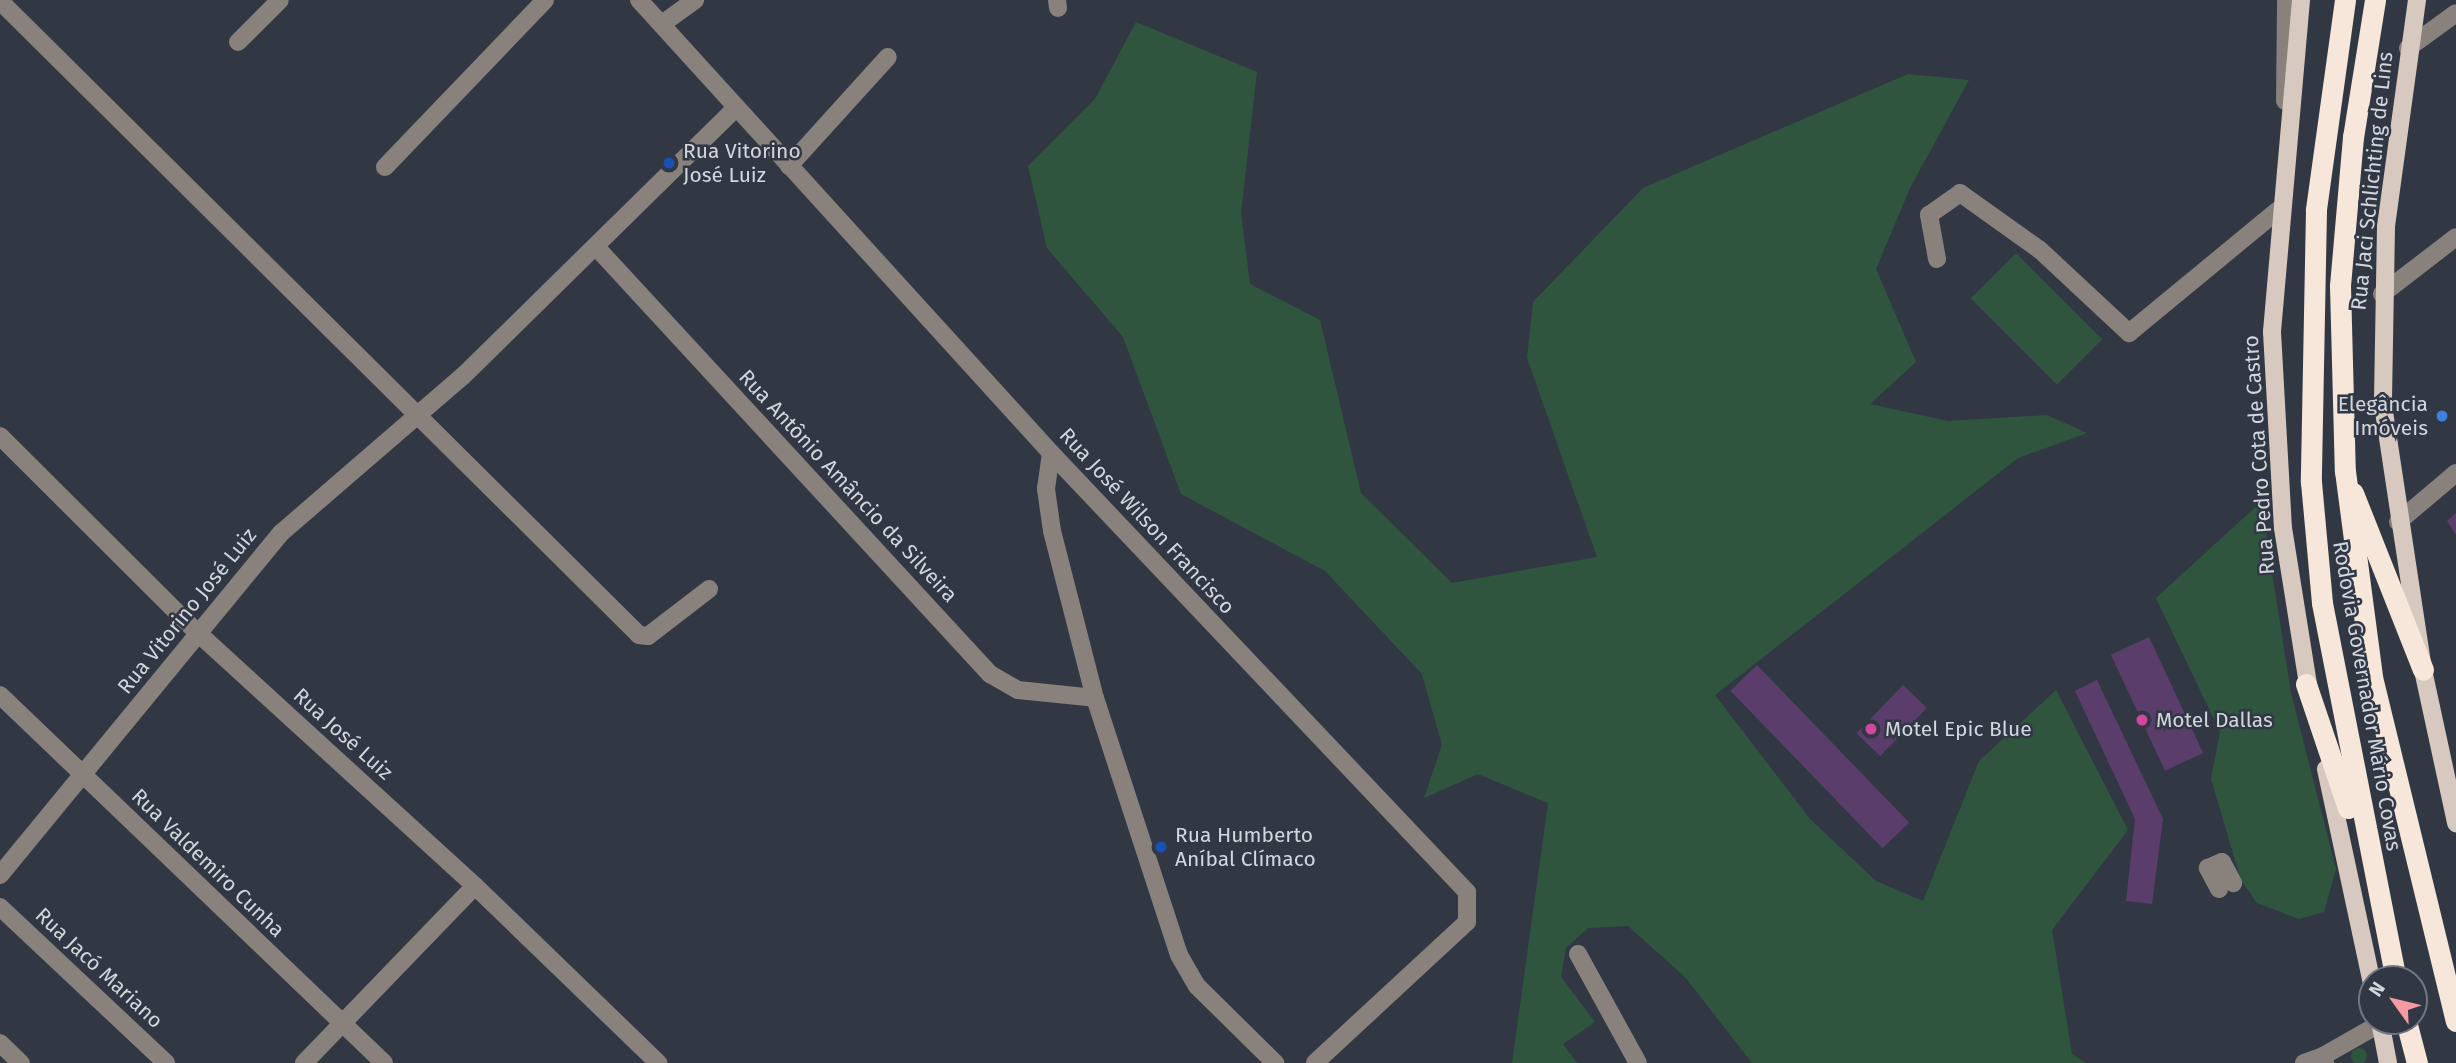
<!DOCTYPE html>
<html>
<head>
<meta charset="utf-8">
<style>
  body { margin:0 }
  #map { position:relative; width:2456px; height:1063px; overflow:hidden; background:#313844; font-family:"Fira Sans",sans-serif }
  div>[style] { position:absolute }
  .green>* { inset:0; background:#30553e; transform-origin:0 0 }
  .round { border-radius:50% }
  .building>* { inset:0; background:#5a3d6b; transform-origin:0 0 }
  .minor>* { height:18px; margin:-9px; padding:0 9px; transform-origin:9px; border-radius:9px; background:#88817c }
  .major>* { height:18px; margin:-9px; padding:0 9px; transform-origin:9px; border-radius:9px; background:#d7c9bf }
  .highway>* { height:21px; margin:-10.5px; padding:0 10.5px; transform-origin:10.5px; border-radius:10.5px; background:#f7e6da }
  .dots>* { width:19px; height:19px; translate:-50% -50%; box-sizing:border-box; border:4px solid #313844; border-radius:50% }
  span { translate:-50% -50%; white-space:nowrap; text-align:center; line-height:1.15; -webkit-text-stroke:5px #313844; paint-order:stroke }
  .poi-label { font-size:21px; color:#d2d6de }
  .left { translate:0 -50%; text-align:left }
  .right { translate:-100% -50%; text-align:right }
  .street-label { font-size:21px; color:#d2d6de }
  .north { position:absolute; left:2358px; top:965px; width:70px; height:70px; box-sizing:border-box; background:#313844; border:2px solid #717782; border-radius:50%; rotate:304deg; font-size:19px; font-weight:700; line-height:28px; text-align:center; color:#d2d6de }
  .north::after { content:''; display:block; margin:auto; width:24px; height:32px; background:#f49aa0; clip-path:polygon(50% 0,100% 100%,50% 72%,0 100%) }
</style>
</head>
<body>
<div id="map">
  <div class="green">
    <div style="clip-path:polygon(1136px 22px,1257px 72px,1241px 213px,1250px 284px,1320px 320px,1361px 493px,1452px 583px,1597px 557px,1527px 358px,1533px 302px,1643px 188px,1908px 74px,1969px 80px,1910px 188px,1876px 269px,1916px 362px,1870px 404px,1948px 421px,2047px 415px,2087px 433px,2018px 458px,1715px 695px,1810px 819px,1876px 881px,1923px 901px,1979px 761px,2056px 690px,2128px 830px,2052px 930px,2072px 1054px,2086px 1063px,1752px 1063px,1685px 977px,1628px 926px,1588px 928px,1566px 948px,1561px 977px,1595px 1022px,1563px 1044px,1577px 1063px,1512px 1063px,1548px 803px,1478px 774px,1424px 798px,1442px 745px,1422px 674px,1325px 571px,1181px 494px,1123px 337px,1047px 248px,1028px 166px,1095px 99px)"></div>
    <div style="left:2016px;top:253px;width:122px;height:64px;rotate:45deg"></div>
    <div style="clip-path:polygon(2261px 502px,2291px 693px,2336px 869px,2324px 912px,2299px 919px,2257px 903px,2241px 880px,2211px 779px,2220px 732px,2156px 598px)"></div>
    <div class="round" style="left:2351px;top:1048px;width:16px;height:16px"></div>
  </div>
  <div class="building">
    <div style="clip-path:polygon(2456px 513px,2456px 535px,2447px 521px)"></div>
    <div style="left:2149px;top:637px;width:128px;height:42px;rotate:65deg"></div>
    <div style="left:1757px;top:665px;width:219px;height:37px;rotate:46deg"></div>
    <div style="clip-path:polygon(2097px 680px,2163px 819px,2152px 904px,2126px 901px,2135px 819px,2075px 691px)"></div>
    <div style="left:1903px;top:685px;width:33px;height:67px;rotate:44deg"></div>
  </div>
  <div class="minor">
    <div style="left:639px;top:0;width:612px;rotate:47.71deg"></div>
    <div style="left:1051px;top:453px;width:605px;rotate:46.54deg"></div>
    <div style="left:1467px;top:892px;width:30px;rotate:90deg"></div>
    <div style="left:1467px;top:922px;width:207px;rotate:137.2deg"></div>
    <div style="left:1057px;top:0;width:8px;rotate:83deg"></div>
    <div style="left:0;top:1px;width:900px;rotate:44.77deg"></div>
    <div style="left:639px;top:635px;width:9px;rotate:6deg"></div>
    <div style="left:648px;top:636px;width:77px;rotate:-37.6deg"></div>
    <div style="left:662px;top:24px;width:41px;rotate:-36deg"></div>
    <div style="left:238px;top:42px;width:59px;rotate:-45deg"></div>
    <div style="left:2408px;top:48px;width:59px;rotate:-36.1deg"></div>
    <div style="left:2285px;top:101px;width:101px;rotate:-89.4deg"></div>
    <div style="left:789px;top:166px;width:147px;rotate:-47.8deg"></div>
    <div style="left:385px;top:167px;width:231px;rotate:-46.2deg"></div>
    <div style="left:597px;top:248px;width:580px;rotate:47.31deg"></div>
    <div style="left:990px;top:674px;width:32px;rotate:30deg"></div>
    <div style="left:1018px;top:690px;width:77px;rotate:5.9deg"></div>
    <div style="left:1937px;top:259px;width:45px;rotate:-100.3deg"></div>
    <div style="left:1929px;top:215px;width:38px;rotate:-35deg"></div>
    <div style="left:1960px;top:193px;width:98px;rotate:35.5deg"></div>
    <div style="left:2040px;top:250px;width:122px;rotate:43deg"></div>
    <div style="left:2129px;top:333px;width:193px;rotate:-39.5deg"></div>
    <div style="left:2382px;top:294px;width:93px;rotate:-37.6deg"></div>
    <div style="left:0;top:436px;width:281px;rotate:44.9deg"></div>
    <div style="left:199px;top:634px;width:374px;rotate:42.4deg"></div>
    <div style="left:475px;top:886px;width:255px;rotate:44deg"></div>
    <div style="left:1051px;top:453px;width:36px;rotate:98deg"></div>
    <div style="left:1046px;top:489px;width:42px;rotate:81.9deg"></div>
    <div style="left:1052px;top:531px;width:172px;rotate:75.6deg"></div>
    <div style="left:1095px;top:698px;width:270px;rotate:71.9deg"></div>
    <div style="left:1179px;top:955px;width:36px;rotate:60deg"></div>
    <div style="left:1197px;top:986px;width:110px;rotate:44.6deg"></div>
    <div style="left:2398px;top:522px;width:76px;rotate:-40.2deg"></div>
    <div style="left:0;top:695px;width:532px;rotate:43.78deg"></div>
    <div style="left:0;top:875px;width:443px;rotate:-50.6deg"></div>
    <div style="left:281px;top:533px;width:240px;rotate:-40.8deg"></div>
    <div style="left:463px;top:376px;width:383px;rotate:-44.5deg"></div>
    <div style="left:2219px;top:889px;width:24px;rotate:-118deg"></div>
    <div style="left:2208px;top:868px;width:15px;rotate:-23deg"></div>
    <div style="left:2222px;top:862px;width:24px;rotate:62deg"></div>
    <div style="left:0;top:907px;width:228px;rotate:43.2deg"></div>
    <div style="left:1578px;top:954px;width:124px;rotate:61.2deg"></div>
    <div style="left:0;top:1043px;width:29px;rotate:44deg"></div>
    <div style="left:304px;top:1063px;width:246px;rotate:-46deg"></div>
    <div style="left:2304px;top:1063px;width:20px;rotate:-20deg"></div>
    <div style="left:2325px;top:1063px;width:7px;rotate:-106deg"></div>
    <div style="left:2323px;top:1056px;width:67px;rotate:-29.6deg"></div>
  </div>
  <div class="major">
    <div style="left:2301px;top:0;width:333px;rotate:95deg"></div>
    <div style="left:2272px;top:332px;width:196px;rotate:86.8deg"></div>
    <div style="left:2283px;top:528px;width:171px;rotate:80.9deg"></div>
    <div style="left:2417px;top:0;width:229px;rotate:97.8deg"></div>
    <div style="left:2386px;top:227px;width:178px;rotate:91deg"></div>
    <div style="left:2383px;top:405px;width:268px;rotate:81.4deg"></div>
    <div style="left:2423px;top:670px;width:157px;rotate:77.8deg"></div>
    <div style="left:2326px;top:769px;width:220px;rotate:77.9deg"></div>
    <div style="left:2380px;top:1021px;width:43px;rotate:79.2deg"></div>
  </div>
  <div class="highway">
    <div style="left:2345px;top:0;width:212px;rotate:97.9deg"></div>
    <div style="left:2316px;top:210px;width:272px;rotate:91.1deg"></div>
    <div style="left:2311px;top:482px;width:121px;rotate:84.8deg"></div>
    <div style="left:2322px;top:603px;width:383px;rotate:78.9deg"></div>
    <div style="left:2375px;top:0;width:139px;rotate:99.1deg"></div>
    <div style="left:2353px;top:137px;width:150px;rotate:95deg"></div>
    <div style="left:2340px;top:286px;width:185px;rotate:88.5deg"></div>
    <div style="left:2345px;top:471px;width:208px;rotate:82.5deg"></div>
    <div style="left:2372px;top:677px;width:354px;rotate:76.3deg"></div>
    <div style="left:2353px;top:493px;width:190px;rotate:68.4deg"></div>
    <div style="left:2306px;top:684px;width:131px;rotate:71.3deg"></div>
    <div style="left:2406px;top:1021px;width:43px;rotate:75.3deg"></div>
  </div>
  <div class="dots">
    <div style="left:669px;top:163px;background:#1a4fb4"></div>
    <div style="left:2442px;top:416px;background:#3f7fe0"></div>
    <div style="left:2142px;top:720px;background:#d1479c"></div>
    <div style="left:1871px;top:729px;background:#d1479c"></div>
    <div style="left:1161px;top:847px;background:#1a4fb4"></div>
  </div>
  <div class="poi-label">
    <span class="left" style="left:683px;top:163px">Rua Vitorino<br>José Luiz</span>
    <span class="right" style="left:2428px;top:416px">Elegância<br>Imóveis</span>
    <span class="left" style="left:2156px;top:720px">Motel Dallas</span>
    <span class="left" style="left:1885px;top:729px">Motel Epic Blue</span>
    <span class="left" style="left:1175px;top:847px">Rua Humberto<br>Aníbal Clímaco</span>
  </div>
  <div class="street-label">
    <span style="left:2372px;top:181px;rotate:-84deg">Rua Jaci Schlichting de Lins</span>
    <span style="left:2259px;top:455px;rotate:-94deg">Rua Pedro Cota de Castro</span>
    <span style="left:848px;top:486px;rotate:47deg">Rua Antônio Amâncio da Silveira</span>
    <span style="left:1147px;top:521px;rotate:47deg">Rua José Wilson Francisco</span>
    <span style="left:187px;top:611px;rotate:-51deg">Rua Vitorino José Luiz</span>
    <span style="left:2367px;top:696px;rotate:80deg">Rodovia Governador Mário Covas</span>
    <span style="left:343px;top:734px;rotate:42deg">Rua José Luiz</span>
    <span style="left:208px;top:863px;rotate:44deg">Rua Valdemiro Cunha</span>
    <span style="left:99px;top:968px;rotate:43deg">Rua Jacó Mariano</span>
  </div>
  <div class="north">N</div>
</div>
</body>
</html>
